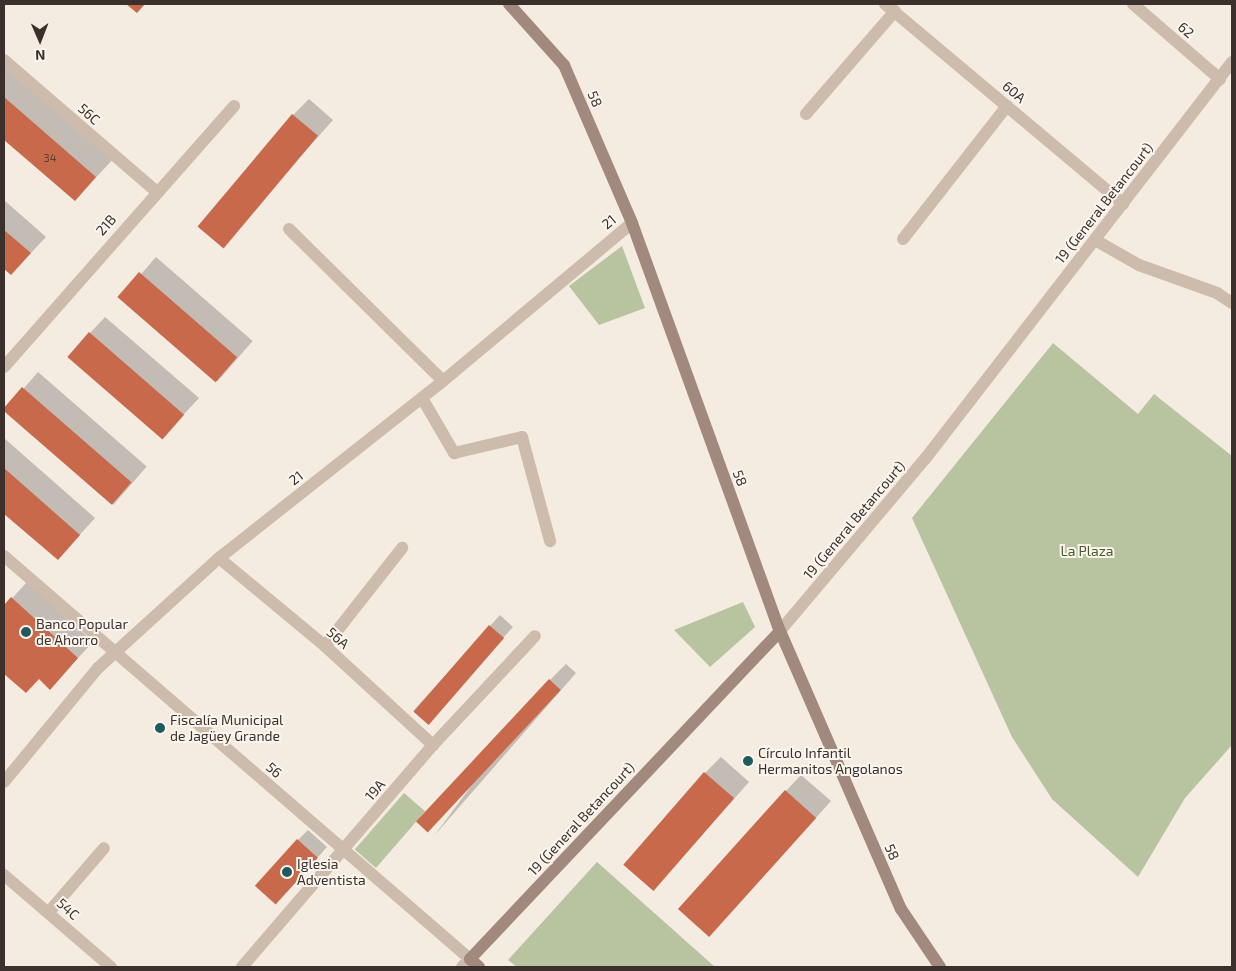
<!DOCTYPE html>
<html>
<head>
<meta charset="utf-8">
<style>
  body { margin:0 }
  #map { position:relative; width:1236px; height:971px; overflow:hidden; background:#f4ebe1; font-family:"Exo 2",sans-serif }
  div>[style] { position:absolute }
  .green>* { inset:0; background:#b8c4a0; transform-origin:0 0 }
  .shadow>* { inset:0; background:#0003; transform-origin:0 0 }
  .building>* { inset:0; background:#c8694b; transform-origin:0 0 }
  .service>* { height:12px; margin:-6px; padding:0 6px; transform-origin:6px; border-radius:6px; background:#cdbbac }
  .minor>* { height:12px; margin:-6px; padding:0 6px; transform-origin:6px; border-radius:6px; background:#cdbbac }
  .tertiary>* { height:12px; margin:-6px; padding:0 6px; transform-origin:6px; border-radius:6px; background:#cdbbac }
  .secondary>* { height:12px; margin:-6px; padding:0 6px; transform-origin:6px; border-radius:6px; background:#a18a7d }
  .dots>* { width:14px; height:14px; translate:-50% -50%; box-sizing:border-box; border:2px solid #fbf5ee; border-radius:50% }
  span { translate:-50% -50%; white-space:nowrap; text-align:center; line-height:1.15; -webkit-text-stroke:4px #fbf5ee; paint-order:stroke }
  .number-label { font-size:11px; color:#5e3e33 }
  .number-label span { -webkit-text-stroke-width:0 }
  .street-label { font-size:14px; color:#3b302b }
  .park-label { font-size:14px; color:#4a5a2e }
  .poi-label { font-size:14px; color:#3b302b }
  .left { translate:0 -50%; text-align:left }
  .frame { position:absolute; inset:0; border:5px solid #3b302b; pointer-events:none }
  .north { position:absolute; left:15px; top:15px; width:50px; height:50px; -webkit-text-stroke:4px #fbf5ee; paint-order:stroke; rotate:179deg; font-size:14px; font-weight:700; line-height:20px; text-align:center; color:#3b302b }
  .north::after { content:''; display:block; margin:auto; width:18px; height:22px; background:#3b302b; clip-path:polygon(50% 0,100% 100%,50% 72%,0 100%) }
</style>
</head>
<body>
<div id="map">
  <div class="green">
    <div style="clip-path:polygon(622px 246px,645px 308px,599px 325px,569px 286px)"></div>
    <div style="clip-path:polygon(1053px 343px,1138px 414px,1154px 394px,1232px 456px,1232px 745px,1185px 798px,1138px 877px,1052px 799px,1012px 737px,912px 518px)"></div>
    <div style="clip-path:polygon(743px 602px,755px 627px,710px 667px,674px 630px)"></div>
    <div style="left:404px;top:793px;width:28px;height:75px;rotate:41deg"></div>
    <div style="clip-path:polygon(597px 862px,715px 967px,517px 967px,508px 960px)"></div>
  </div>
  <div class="shadow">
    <div style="clip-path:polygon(4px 58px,116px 156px,75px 200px,4px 138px)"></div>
    <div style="clip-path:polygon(309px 99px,333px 120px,222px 245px,293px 115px)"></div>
    <div style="clip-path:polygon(4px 200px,46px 237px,11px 274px,4px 267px)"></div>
    <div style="left:156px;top:257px;width:128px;height:54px;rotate:41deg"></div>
    <div style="clip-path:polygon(105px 317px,199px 398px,163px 437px,90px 333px)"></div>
    <div style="left:38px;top:372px;width:144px;height:51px;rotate:41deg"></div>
    <div style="clip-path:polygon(4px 438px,95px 518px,58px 559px,4px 512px)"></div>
    <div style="clip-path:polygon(27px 582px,93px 642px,50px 688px,39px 678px,26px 691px,4px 673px,4px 607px)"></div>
    <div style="clip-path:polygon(500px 615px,513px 627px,437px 712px,413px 711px)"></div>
    <div style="clip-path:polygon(566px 664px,576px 673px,434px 836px,550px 680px)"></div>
    <div style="clip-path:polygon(721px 757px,749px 782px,654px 889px,705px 773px)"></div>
    <div style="clip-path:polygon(801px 775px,831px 801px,725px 919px,786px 791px)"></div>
    <div style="clip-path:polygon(308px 830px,327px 847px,287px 892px,298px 840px)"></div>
  </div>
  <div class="building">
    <div style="clip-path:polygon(126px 4px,145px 4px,137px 13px)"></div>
    <div style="clip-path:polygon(4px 97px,96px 177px,75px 201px,4px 140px)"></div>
    <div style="left:292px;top:114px;width:34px;height:147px;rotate:40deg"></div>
    <div style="clip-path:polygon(4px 230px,31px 253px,11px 275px,4px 269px)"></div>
    <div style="left:139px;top:272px;width:130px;height:33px;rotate:41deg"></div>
    <div style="left:89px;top:332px;width:126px;height:33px;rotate:41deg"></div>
    <div style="left:22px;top:387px;width:145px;height:30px;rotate:41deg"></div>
    <div style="clip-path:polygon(4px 468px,80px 535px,58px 560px,4px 514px)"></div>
    <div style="clip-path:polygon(11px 597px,78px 658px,50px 690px,39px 679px,26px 693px,4px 674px,4px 605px)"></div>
    <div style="left:489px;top:625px;width:20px;height:115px;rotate:41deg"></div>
    <div style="left:549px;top:679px;width:16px;height:195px;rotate:43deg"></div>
    <div style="left:704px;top:772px;width:40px;height:123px;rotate:41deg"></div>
    <div style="left:785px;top:790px;width:42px;height:160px;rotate:42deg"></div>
    <div style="left:297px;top:839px;width:28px;height:63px;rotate:42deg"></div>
  </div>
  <div class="service">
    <div style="left:806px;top:114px;width:136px;rotate:-49.2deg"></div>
    <div style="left:289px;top:229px;width:216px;rotate:44.6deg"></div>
    <div style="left:903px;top:239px;width:169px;rotate:-52deg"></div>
    <div style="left:1095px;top:240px;width:51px;rotate:29.6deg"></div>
    <div style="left:1139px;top:265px;width:83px;rotate:19.7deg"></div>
    <div style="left:1217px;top:293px;width:18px;rotate:34deg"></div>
    <div style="left:422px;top:398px;width:64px;rotate:59.8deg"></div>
    <div style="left:454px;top:453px;width:70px;rotate:-13.2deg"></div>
    <div style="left:522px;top:437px;width:108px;rotate:74.9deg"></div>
    <div style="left:325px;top:646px;width:125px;rotate:-51.8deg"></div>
    <div style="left:49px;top:912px;width:84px;rotate:-49.3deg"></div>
  </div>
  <div class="minor">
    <div style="left:885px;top:4px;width:311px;rotate:40deg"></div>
    <div style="left:1133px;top:4px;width:115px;rotate:40.8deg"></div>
    <div style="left:4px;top:60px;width:201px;rotate:40.8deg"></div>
    <div style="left:4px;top:367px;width:348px;rotate:-48.6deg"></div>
    <div style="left:219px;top:558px;width:138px;rotate:39.7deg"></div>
    <div style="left:325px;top:646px;width:147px;rotate:42.5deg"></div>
    <div style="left:780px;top:631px;width:225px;rotate:-49.9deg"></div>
    <div style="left:925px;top:459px;width:502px;rotate:-52.29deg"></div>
    <div style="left:4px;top:782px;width:148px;rotate:-50.5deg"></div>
    <div style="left:98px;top:668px;width:164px;rotate:-42.3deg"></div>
    <div style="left:219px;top:558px;width:285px;rotate:-38.3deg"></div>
    <div style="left:443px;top:381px;width:246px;rotate:-39.9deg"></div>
    <div style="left:4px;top:875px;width:141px;rotate:40.7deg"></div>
    <div style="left:242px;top:967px;width:293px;rotate:-49.3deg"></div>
    <div style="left:433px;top:745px;width:149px;rotate:-46.9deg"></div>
  </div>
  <div class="tertiary">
    <div style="left:4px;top:556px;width:616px;rotate:40.85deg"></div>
    <div style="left:470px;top:959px;width:11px;rotate:135deg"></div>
  </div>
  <div class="secondary">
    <div style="left:509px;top:4px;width:82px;rotate:48deg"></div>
    <div style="left:564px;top:65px;width:172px;rotate:66.7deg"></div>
    <div style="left:632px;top:223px;width:434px;rotate:70.1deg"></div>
    <div style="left:780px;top:631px;width:303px;rotate:66.5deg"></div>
    <div style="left:901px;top:909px;width:70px;rotate:56.1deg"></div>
    <div style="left:479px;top:967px;width:12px;rotate:-138deg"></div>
    <div style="left:470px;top:959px;width:451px;rotate:-46.6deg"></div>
  </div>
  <div class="dots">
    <div style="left:26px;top:632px;background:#1f5a5e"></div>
    <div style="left:160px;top:728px;background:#1f5a5e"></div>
    <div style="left:748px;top:761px;background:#1f5a5e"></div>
    <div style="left:287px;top:872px;background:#1f5a5e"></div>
  </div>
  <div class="number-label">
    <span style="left:50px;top:158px">34</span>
  </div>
  <div class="street-label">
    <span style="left:1186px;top:30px;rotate:41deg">62</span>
    <span style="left:1014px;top:92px;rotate:40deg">60A</span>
    <span style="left:595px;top:99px;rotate:67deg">58</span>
    <span style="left:89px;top:114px;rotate:41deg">56C</span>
    <span style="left:1104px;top:203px;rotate:-52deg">19 (General Betancourt)</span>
    <span style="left:609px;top:222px;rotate:-40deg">21</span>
    <span style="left:106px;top:225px;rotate:-49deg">21B</span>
    <span style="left:296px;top:478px;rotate:-38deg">21</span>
    <span style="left:740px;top:478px;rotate:70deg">58</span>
    <span style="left:854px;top:520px;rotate:-50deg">19 (General Betancourt)</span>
    <span style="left:338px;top:638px;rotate:41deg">56A</span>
    <span style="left:274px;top:770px;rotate:41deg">56</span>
    <span style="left:375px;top:790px;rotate:-49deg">19A</span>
    <span style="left:581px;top:819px;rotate:-47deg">19 (General Betancourt)</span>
    <span style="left:892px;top:852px;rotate:66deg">58</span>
    <span style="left:68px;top:909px;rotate:41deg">54C</span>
  </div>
  <div class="park-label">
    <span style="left:1087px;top:551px">La Plaza</span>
  </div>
  <div class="poi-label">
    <span class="left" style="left:36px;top:632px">Banco Popular<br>de Ahorro</span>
    <span class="left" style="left:170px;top:728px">Fiscalía Municipal<br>de Jagüey Grande</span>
    <span class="left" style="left:758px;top:761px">Círculo Infantil<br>Hermanitos Angolanos</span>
    <span class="left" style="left:297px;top:872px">Iglesia<br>Adventista</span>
  </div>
  <div class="frame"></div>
  <div class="north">N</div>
</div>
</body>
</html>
